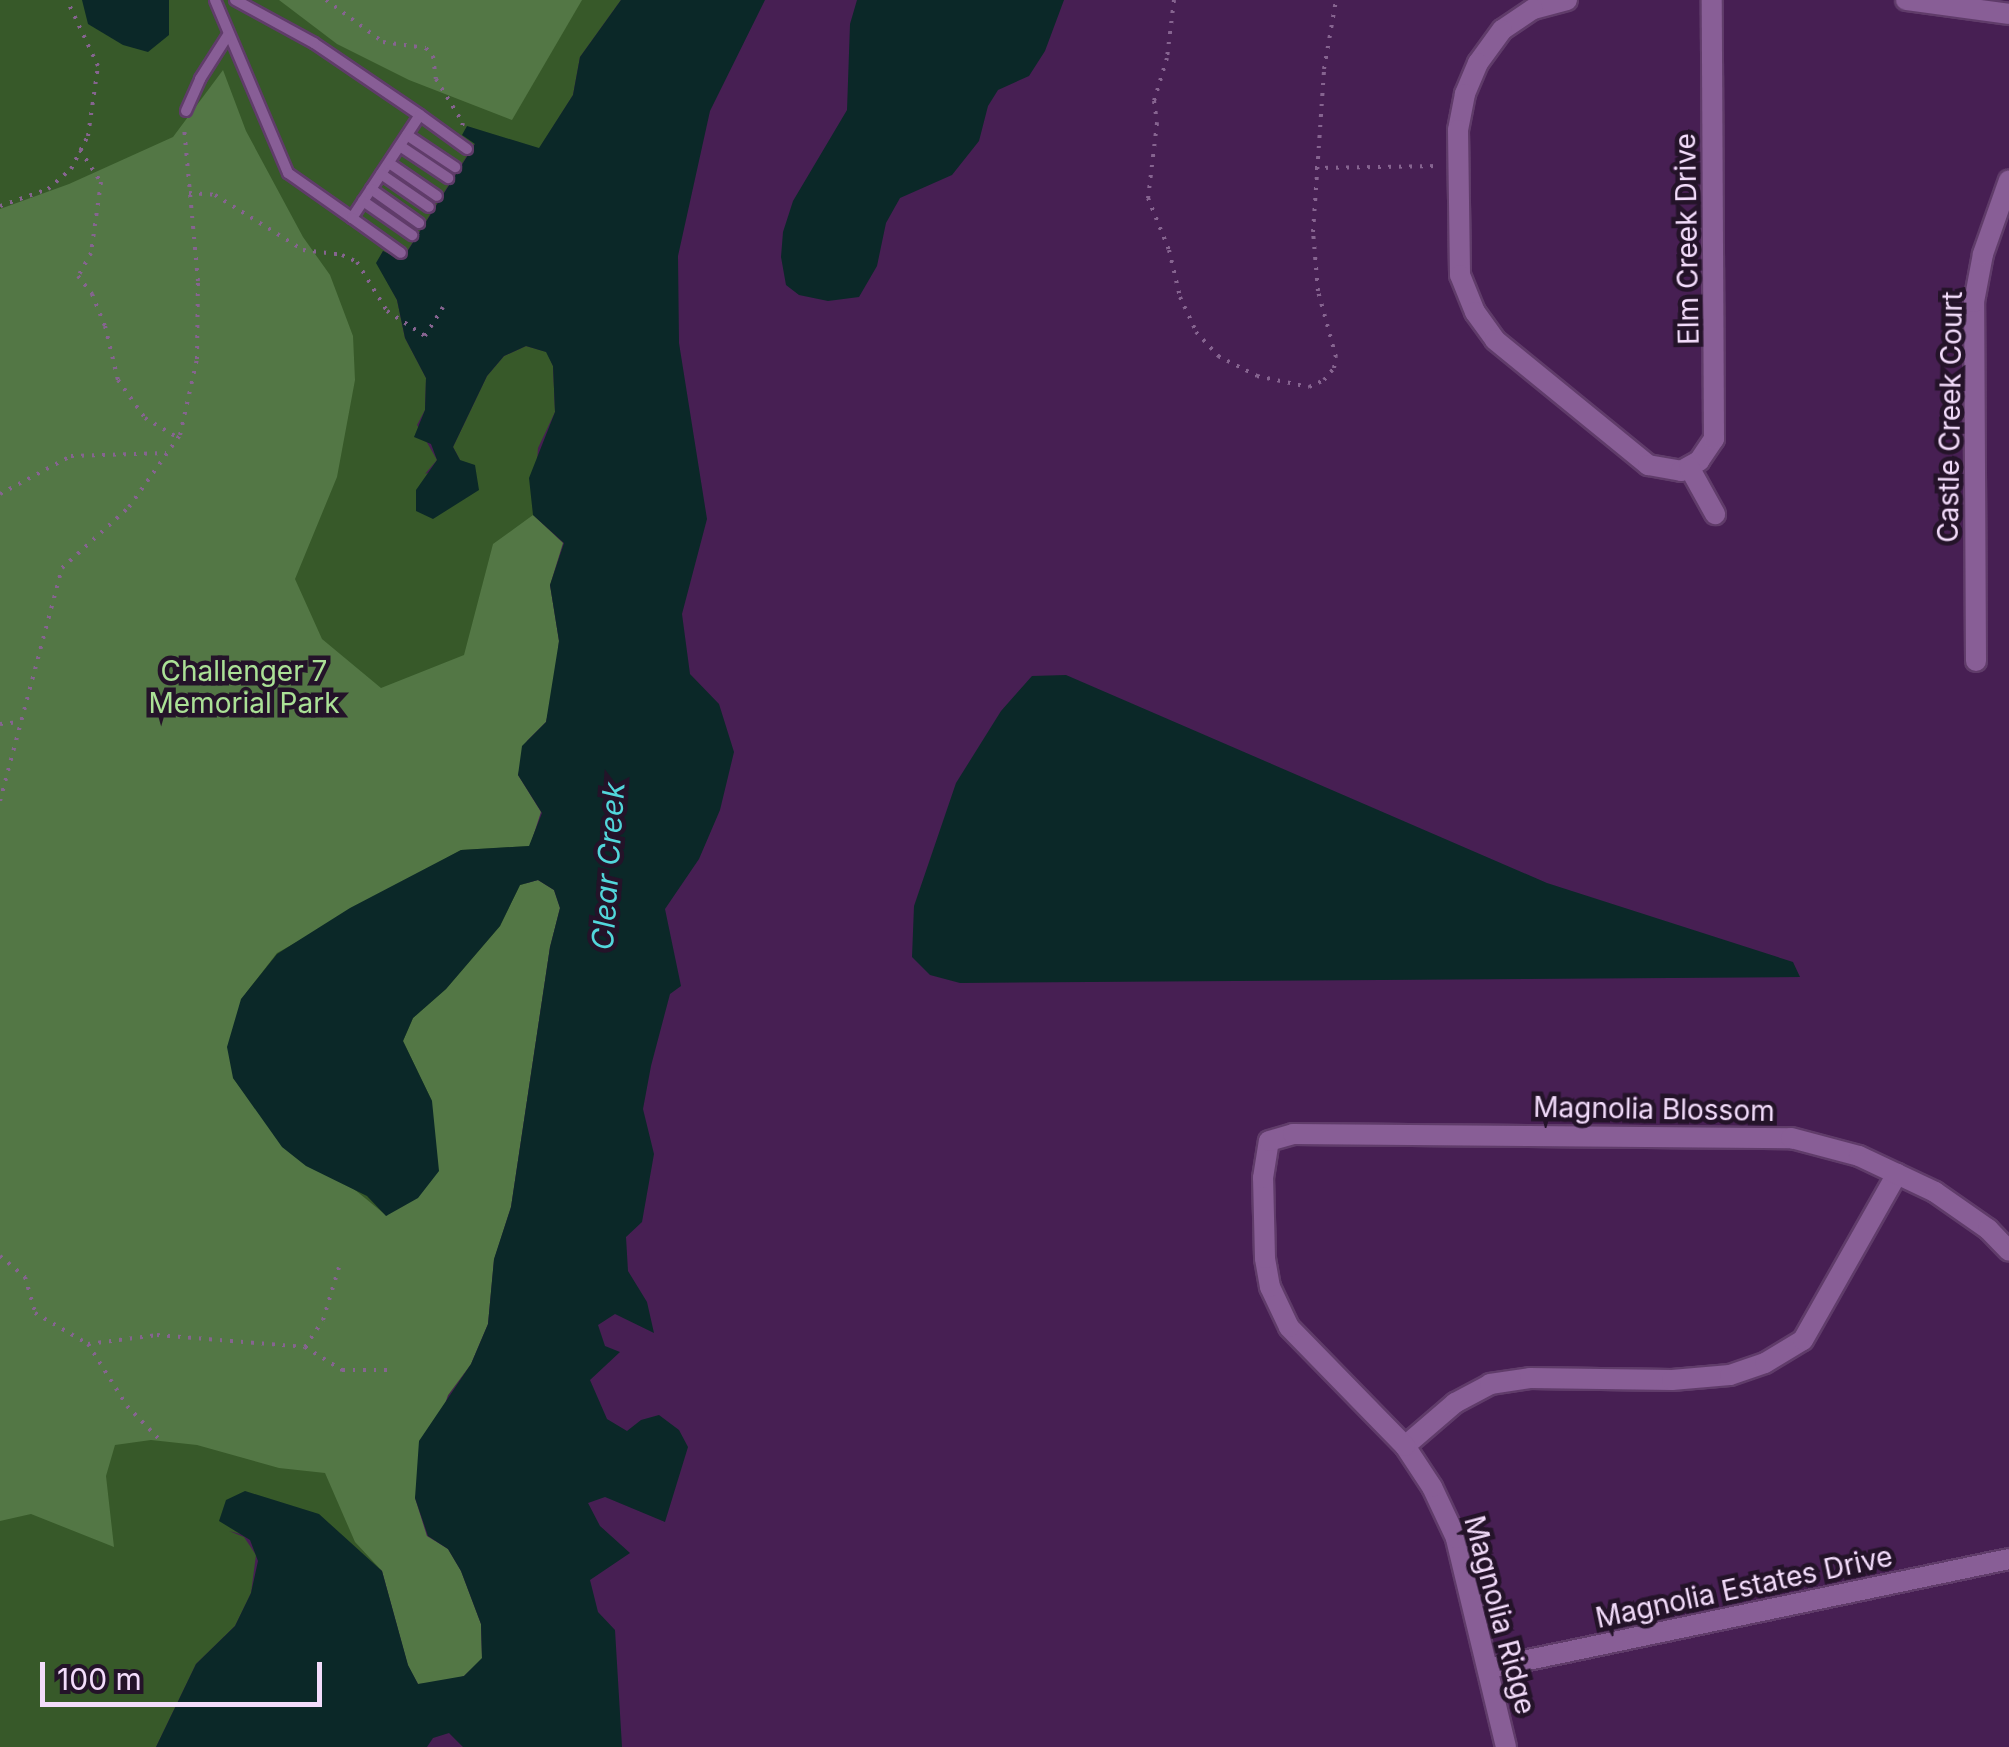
<!DOCTYPE html>
<html>
<head>
<meta charset="utf-8">
<style>
  body { margin:0 }
  #map { position:relative; width:2009px; height:1747px; overflow:hidden; background:#471f53; font-family:Inter,sans-serif }
  div>[style] { position:absolute }
  .green>* { inset:0; background:#375929 }
  .forest>* { inset:0; background:#537745 }
  .water>* { inset:0; background:#0b2828 }
  .path>* { height:4px; margin-top:-2px; transform-origin:0; background:repeating-linear-gradient(90deg,#866490 0 2.5px,transparent 0 10.5px) }
  .roads { filter:drop-shadow(2px 0 #603c6a) drop-shadow(-2px 0 #603c6a) drop-shadow(0 2px #603c6a) drop-shadow(0 -2px #603c6a) }
  .service>* { height:10px; margin:-5px; padding:0 5px; transform-origin:5px; border-radius:5px; background:#885e96 }
  .minor>* { height:20px; margin:-10px; padding:0 10px; transform-origin:10px; border-radius:10px; background:#885e96 }
  span { translate:-50% -50%; white-space:nowrap; text-align:center; line-height:1.15; -webkit-text-stroke:9px #241329; paint-order:stroke }
  .street-label { font-size:28px; color:#f3dcfb }
  .park-label { font-size:28px; color:#abe196 }
  .water-label { font-size:30px; color:#52d7db; font-style:italic }
  .scale { position:absolute; left:40px; top:1662px; width:282px; height:45px; box-sizing:border-box; border:5px solid #f3dcfb; border-top:0; padding-left:12px; font-size:30px; line-height:35px; white-space:nowrap; color:#f3dcfb; -webkit-text-stroke:8px #241329; paint-order:stroke }
</style>
</head>
<body>
<div id="map">
  <div class="green">
    <div style="clip-path:polygon(0 0,621px 0,580px 57px,573px 95px,539px 149px,475px 143px,401px 261px,383px 251px,377px 263px,397px 300px,405px 338px,426px 378px,425px 410px,417px 425px,437px 460px,425px 474px,460px 460px,453px 447px,487px 376px,504px 356px,526px 346px,547px 352px,553px 366px,555px 412px,538px 448px,533px 515px,563px 543px,550px 585px,518px 775px,530px 846px,471px 1364px,428px 1423px,382px 1570px,229px 1531px,244px 1537px,256px 1555px,251px 1593px,235px 1626px,196px 1664px,156px 1747px,0 1747px)"></div>
  </div>
  <div class="forest">
    <div style="clip-path:polygon(279px 0,582px 0,512px 120px,409px 80px,337px 44px)"></div>
    <div style="clip-path:polygon(223px 70px,246px 131px,303px 237px,330px 275px,353px 336px,355px 380px,337px 477px,295px 579px,322px 639px,381px 688px,464px 655px,493px 544px,533px 515px,563px 543px,550px 585px,559px 641px,555px 684px,546px 722px,527px 741px,518px 775px,541px 812px,530px 846px,461px 850px,277px 953px,246px 993px,233px 1078px,258px 1111px,387px 1216px,432px 1101px,403px 1041px,413px 1018px,446px 989px,500px 926px,520px 885px,538px 880px,554px 890px,560px 908px,550px 947px,511px 1207px,494px 1260px,488px 1324px,471px 1364px,448px 1395px,415px 1498px,427px 1536px,448px 1549px,461px 1571px,481px 1624px,482px 1659px,464px 1676px,445px 1683px,418px 1684px,408px 1666px,382px 1571px,355px 1542px,325px 1473px,279px 1468px,197px 1445px,151px 1440px,115px 1445px,106px 1476px,114px 1547px,31px 1514px,0 1521px,0 209px,69px 184px,173px 137px)"></div>
  </div>
  <div class="water">
    <div style="clip-path:polygon(82px 0,169px 0,169px 35px,148px 52px,123px 45px,88px 24px)"></div>
    <div style="clip-path:polygon(621px 0,765px 0,710px 111px,678px 256px,679px 343px,707px 519px,682px 614px,690px 674px,719px 704px,734px 752px,720px 810px,699px 859px,665px 909px,681px 986px,670px 994px,651px 1066px,643px 1109px,654px 1154px,642px 1222px,626px 1237px,628px 1271px,647px 1302px,654px 1333px,615px 1314px,598px 1325px,605px 1346px,620px 1352px,590px 1380px,607px 1419px,627px 1431px,641px 1420px,659px 1415px,679px 1430px,688px 1447px,665px 1522px,605px 1497px,588px 1503px,600px 1526px,630px 1553px,590px 1580px,598px 1612px,615px 1630px,622px 1747px,463px 1747px,449px 1733px,433px 1738px,427px 1747px,156px 1747px,196px 1664px,235px 1626px,251px 1593px,258px 1561px,250px 1540px,219px 1521px,226px 1500px,245px 1491px,319px 1514px,382px 1571px,408px 1665px,418px 1684px,464px 1676px,482px 1658px,481px 1624px,461px 1571px,448px 1549px,428px 1536px,415px 1498px,419px 1441px,471px 1364px,488px 1324px,494px 1259px,511px 1207px,550px 947px,560px 908px,554px 890px,538px 880px,520px 885px,500px 926px,446px 989px,413px 1018px,403px 1041px,432px 1101px,439px 1171px,418px 1198px,386px 1216px,367px 1196px,306px 1166px,282px 1147px,233px 1078px,227px 1047px,241px 999px,277px 954px,350px 908px,461px 850px,529px 846px,542px 813px,518px 775px,522px 746px,546px 722px,559px 641px,550px 585px,564px 543px,533px 515px,529px 478px,555px 412px,553px 366px,546px 352px,526px 346px,504px 356px,487px 376px,453px 447px,460px 460px,475px 465px,479px 490px,433px 519px,416px 511px,416px 490px,437px 460px,431px 444px,414px 437px,425px 410px,426px 378px,405px 338px,397px 300px,376px 263px,383px 251px,402px 260px,475px 144px,462px 135px,467px 126px,539px 148px,573px 95px,580px 57px)"></div>
    <div style="clip-path:polygon(857px 0,1064px 0,1045px 51px,1029px 76px,998px 90px,988px 106px,979px 141px,952px 175px,900px 198px,886px 223px,877px 266px,859px 297px,828px 301px,799px 295px,786px 285px,781px 257px,783px 232px,793px 201px,847px 110px,850px 24px)"></div>
    <div style="clip-path:polygon(1066px 675px,1547px 883px,1793px 962px,1800px 977px,960px 983px,930px 975px,912px 957px,914px 906px,956px 783px,1001px 711px,1032px 676px)"></div>
  </div>
  <div class="path">
    <div style="left:326px;top:0;width:71px;rotate:36.4deg"></div>
    <div style="left:383px;top:42px;width:43px;rotate:7.9deg"></div>
    <div style="left:426px;top:48px;width:11px;rotate:49deg"></div>
    <div style="left:433px;top:56px;width:23px;rotate:83deg"></div>
    <div style="left:436px;top:79px;width:52px;rotate:58.5deg"></div>
    <div style="left:463px;top:123px;width:6px;rotate:108deg"></div>
    <div style="left:1174px;top:0;width:58px;rotate:96.9deg"></div>
    <div style="left:1167px;top:58px;width:45px;rotate:106.8deg"></div>
    <div style="left:1154px;top:101px;width:22px;rotate:82deg"></div>
    <div style="left:1157px;top:123px;width:76px;rotate:96.8deg"></div>
    <div style="left:1148px;top:198px;width:56px;rotate:68deg"></div>
    <div style="left:1169px;top:250px;width:48px;rotate:76.8deg"></div>
    <div style="left:1180px;top:297px;width:38px;rotate:65deg"></div>
    <div style="left:1196px;top:332px;width:33px;rotate:47deg"></div>
    <div style="left:1218px;top:356px;width:44px;rotate:27.1deg"></div>
    <div style="left:1257px;top:376px;width:53px;rotate:11.9deg"></div>
    <div style="left:1309px;top:387px;width:17px;rotate:-25deg"></div>
    <div style="left:1324px;top:380px;width:16px;rotate:-50deg"></div>
    <div style="left:1334px;top:368px;width:11px;rotate:-80deg"></div>
    <div style="left:1336px;top:357px;width:68px;rotate:-105.3deg"></div>
    <div style="left:1318px;top:291px;width:59px;rotate:-94.8deg"></div>
    <div style="left:1313px;top:232px;width:163px;rotate:-86.1deg"></div>
    <div style="left:1324px;top:69px;width:70px;rotate:-80.1deg"></div>
    <div style="left:80px;top:150px;width:38px;rotate:57deg"></div>
    <div style="left:101px;top:182px;width:72px;rotate:98deg"></div>
    <div style="left:91px;top:253px;width:26px;rotate:119deg"></div>
    <div style="left:78px;top:276px;width:23px;rotate:52deg"></div>
    <div style="left:92px;top:294px;width:35px;rotate:68deg"></div>
    <div style="left:105px;top:326px;width:56px;rotate:76.5deg"></div>
    <div style="left:118px;top:380px;width:47px;rotate:54.6deg"></div>
    <div style="left:145px;top:418px;width:39px;rotate:31deg"></div>
    <div style="left:1315px;top:168px;width:125px;rotate:-0.9deg"></div>
    <div style="left:189px;top:193px;width:26px;rotate:4deg"></div>
    <div style="left:215px;top:195px;width:104px;rotate:32deg"></div>
    <div style="left:303px;top:250px;width:39px;rotate:7deg"></div>
    <div style="left:342px;top:255px;width:17px;rotate:25deg"></div>
    <div style="left:357px;top:262px;width:57px;rotate:58.5deg"></div>
    <div style="left:387px;top:311px;width:45px;rotate:33.3deg"></div>
    <div style="left:425px;top:336px;width:34px;rotate:-58deg"></div>
    <div style="left:0;top:206px;width:51px;rotate:-19.5deg"></div>
    <div style="left:48px;top:189px;width:30px;rotate:-41deg"></div>
    <div style="left:71px;top:169px;width:37px;rotate:-63deg"></div>
    <div style="left:88px;top:136px;width:71px;rotate:-81.9deg"></div>
    <div style="left:98px;top:66px;width:73px;rotate:-115.2deg"></div>
    <div style="left:0;top:494px;width:81px;rotate:-28.2deg"></div>
    <div style="left:71px;top:456px;width:95px;rotate:-1.8deg"></div>
    <div style="left:0;top:724px;width:20px;rotate:-6deg"></div>
    <div style="left:0;top:801px;width:241px;rotate:-75.1deg"></div>
    <div style="left:62px;top:568px;width:91px;rotate:-42.3deg"></div>
    <div style="left:129px;top:507px;width:88px;rotate:-54.7deg"></div>
    <div style="left:180px;top:435px;width:78px;rotate:-77.4deg"></div>
    <div style="left:197px;top:359px;width:78px;rotate:-89.3deg"></div>
    <div style="left:198px;top:281px;width:156px;rotate:-95.2deg"></div>
    <div style="left:0;top:1256px;width:33px;rotate:40deg"></div>
    <div style="left:25px;top:1277px;width:37px;rotate:74deg"></div>
    <div style="left:35px;top:1313px;width:61px;rotate:30.3deg"></div>
    <div style="left:88px;top:1344px;width:70px;rotate:-7.4deg"></div>
    <div style="left:157px;top:1335px;width:148px;rotate:4.6deg"></div>
    <div style="left:305px;top:1347px;width:32px;rotate:-56deg"></div>
    <div style="left:323px;top:1320px;width:55px;rotate:-73.2deg"></div>
    <div style="left:88px;top:1344px;width:73px;rotate:57.8deg"></div>
    <div style="left:127px;top:1406px;width:45px;rotate:45.9deg"></div>
    <div style="left:305px;top:1347px;width:44px;rotate:31.9deg"></div>
    <div style="left:342px;top:1370px;width:45px"></div>
  </div>
  <div class="roads">
    <div class="service">
      <div style="left:215px;top:0;width:188px;rotate:67.1deg"></div>
      <div style="left:288px;top:173px;width:78px;rotate:35.1deg"></div>
      <div style="left:352px;top:218px;width:123px;rotate:-56.6deg"></div>
      <div style="left:420px;top:115px;width:128px;rotate:-145.8deg"></div>
      <div style="left:314px;top:43px;width:90px;rotate:-151.4deg"></div>
      <div style="left:186px;top:111px;width:35px;rotate:-66deg"></div>
      <div style="left:200px;top:79px;width:52px;rotate:-57.5deg"></div>
      <div style="left:420px;top:115px;width:58px;rotate:35.9deg"></div>
      <div style="left:407px;top:135px;width:58px;rotate:33.7deg"></div>
      <div style="left:400px;top:146px;width:58px;rotate:33.7deg"></div>
      <div style="left:389px;top:163px;width:58px;rotate:34.5deg"></div>
      <div style="left:381px;top:174px;width:58px;rotate:34.5deg"></div>
      <div style="left:371px;top:189px;width:59px;rotate:35.3deg"></div>
      <div style="left:363px;top:201px;width:60px;rotate:34.8deg"></div>
      <div style="left:352px;top:218px;width:60px;rotate:35.5deg"></div>
    </div>
    <div class="minor">
      <div style="left:1567px;top:0;width:35px;rotate:165deg"></div>
      <div style="left:1533px;top:9px;width:37px;rotate:146deg"></div>
      <div style="left:1502px;top:30px;width:41px;rotate:126deg"></div>
      <div style="left:1478px;top:63px;width:34px;rotate:113deg"></div>
      <div style="left:1465px;top:94px;width:37px;rotate:101deg"></div>
      <div style="left:1458px;top:130px;width:145px;rotate:89.2deg"></div>
      <div style="left:1460px;top:275px;width:40px;rotate:68deg"></div>
      <div style="left:1475px;top:312px;width:34px;rotate:54deg"></div>
      <div style="left:1495px;top:340px;width:198px;rotate:39.2deg"></div>
      <div style="left:1648px;top:465px;width:34px;rotate:10deg"></div>
      <div style="left:1681px;top:471px;width:21px;rotate:-29deg"></div>
      <div style="left:1699px;top:461px;width:27px;rotate:-56deg"></div>
      <div style="left:1714px;top:439px;width:439px;rotate:-90.3deg"></div>
      <div style="left:1906px;top:0;width:104px;rotate:7.7deg"></div>
      <div style="left:1689px;top:467px;width:54px;rotate:61deg"></div>
      <div style="left:1976px;top:661px;width:359px;rotate:-90.3deg"></div>
      <div style="left:1974px;top:302px;width:49px;rotate:-79.4deg"></div>
      <div style="left:1983px;top:254px;width:78px;rotate:-70.6deg"></div>
      <div style="left:1405px;top:1446px;width:66px;rotate:-40.7deg"></div>
      <div style="left:1455px;top:1403px;width:40px;rotate:-28deg"></div>
      <div style="left:1490px;top:1384px;width:40px;rotate:-8.5deg"></div>
      <div style="left:1530px;top:1378px;width:142px;rotate:0.8deg"></div>
      <div style="left:1672px;top:1380px;width:58px;rotate:-4.9deg"></div>
      <div style="left:1730px;top:1375px;width:37px;rotate:-19deg"></div>
      <div style="left:1765px;top:1363px;width:44px;rotate:-31.2deg"></div>
      <div style="left:1803px;top:1340px;width:191px;rotate:-60.5deg"></div>
      <div style="left:1490px;top:1668px;width:530px;rotate:-11.86deg"></div>
      <div style="left:1506px;top:1747px;width:215px;rotate:-103.5deg"></div>
      <div style="left:1456px;top:1538px;width:56px;rotate:-115.2deg"></div>
      <div style="left:1432px;top:1487px;width:49px;rotate:-123.4deg"></div>
      <div style="left:1405px;top:1446px;width:166px;rotate:-134.3deg"></div>
      <div style="left:1289px;top:1327px;width:44px;rotate:-115.4deg"></div>
      <div style="left:1270px;top:1287px;width:29px;rotate:-100deg"></div>
      <div style="left:1265px;top:1258px;width:80px;rotate:-91.4deg"></div>
      <div style="left:1263px;top:1178px;width:37px;rotate:-81deg"></div>
      <div style="left:1269px;top:1141px;width:25px;rotate:-16deg"></div>
      <div style="left:1293px;top:1134px;width:498px;rotate:0.5deg"></div>
      <div style="left:1791px;top:1138px;width:70px;rotate:14.8deg"></div>
      <div style="left:1859px;top:1156px;width:84px;rotate:25.3deg"></div>
      <div style="left:1935px;top:1192px;width:65px;rotate:34.9deg"></div>
      <div style="left:1988px;top:1229px;width:30px;rotate:46deg"></div>
    </div>
  </div>
  <div class="street-label">
    <span style="left:1687px;top:239px;rotate:-91deg">Elm Creek Drive</span>
    <span style="left:1950px;top:417px;rotate:-89deg">Castle Creek Court</span>
    <span style="left:1654px;top:1109px;rotate:1deg">Magnolia Blossom</span>
    <span style="left:1744px;top:1587px;rotate:-12deg">Magnolia Estates Drive</span>
    <span style="left:1500px;top:1615px;rotate:75deg">Magnolia Ridge</span>
  </div>
  <div class="park-label">
    <span style="left:244px;top:687px">Challenger 7<br>Memorial Park</span>
  </div>
  <div class="water-label">
    <span style="left:608px;top:866px;rotate:-86deg">Clear Creek</span>
  </div>
  <div class="scale">100 m</div>
</div>
</body>
</html>
